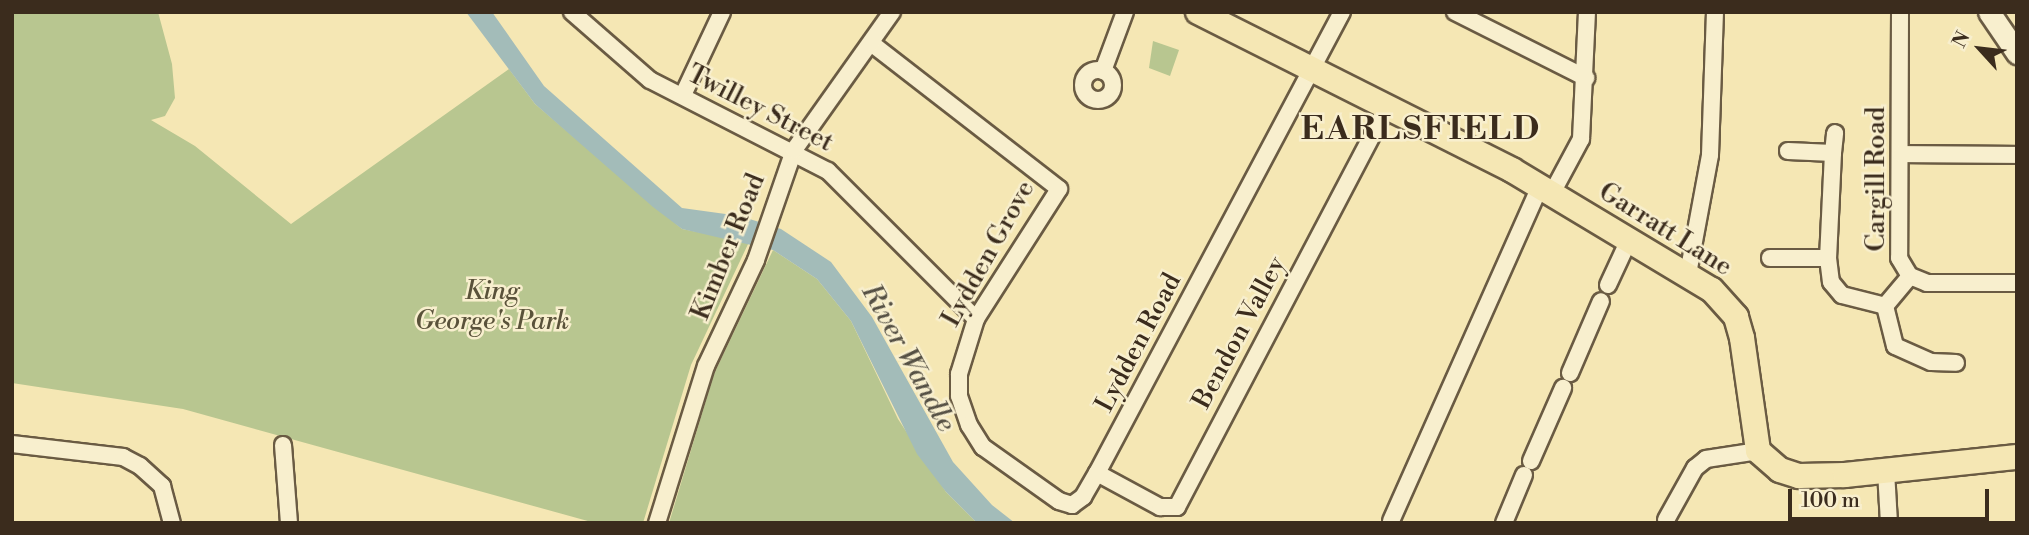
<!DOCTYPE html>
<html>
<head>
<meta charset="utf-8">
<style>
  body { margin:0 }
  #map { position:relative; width:2029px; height:535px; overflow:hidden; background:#f5e7b4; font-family:"Libre Bodoni",serif }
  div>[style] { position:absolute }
  .green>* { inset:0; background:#b8c690 }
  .water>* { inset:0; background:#a3bcb9 }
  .roads { filter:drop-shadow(2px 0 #6a5b43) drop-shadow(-2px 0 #6a5b43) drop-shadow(0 2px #6a5b43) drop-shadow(0 -2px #6a5b43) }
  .street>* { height:16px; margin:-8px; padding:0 8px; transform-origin:8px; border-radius:8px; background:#f8efce }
  .street>.ring { margin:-8px; padding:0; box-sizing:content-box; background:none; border:16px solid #f8efce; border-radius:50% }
  .secondary>* { height:21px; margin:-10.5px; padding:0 10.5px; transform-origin:10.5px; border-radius:10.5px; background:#f8efce }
  .primary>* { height:24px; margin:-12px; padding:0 12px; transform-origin:12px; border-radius:12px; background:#f5e7b4 }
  span { translate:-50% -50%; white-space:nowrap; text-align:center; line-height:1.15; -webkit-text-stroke:5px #f8efce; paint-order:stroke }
  .street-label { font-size:26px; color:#3b2c1d }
  .park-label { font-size:26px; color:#5a523a; font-style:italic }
  .water-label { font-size:28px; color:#555044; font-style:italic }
  .district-label { font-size:33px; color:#3b2c1d; font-weight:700; letter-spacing:2px }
  .frame { position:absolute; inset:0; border:14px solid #3b2c1d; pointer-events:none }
  .north { position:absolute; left:1945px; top:14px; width:70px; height:70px; -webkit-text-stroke:5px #f8efce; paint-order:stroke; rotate:297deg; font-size:19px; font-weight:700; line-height:28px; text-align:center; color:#3b2c1d }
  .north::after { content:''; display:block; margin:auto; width:24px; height:32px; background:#3b2c1d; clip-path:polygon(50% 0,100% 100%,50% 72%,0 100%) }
  .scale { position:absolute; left:1788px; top:489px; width:201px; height:32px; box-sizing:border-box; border:4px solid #3b2c1d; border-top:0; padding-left:9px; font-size:21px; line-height:24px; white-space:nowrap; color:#3b2c1d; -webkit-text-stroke:5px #f8efce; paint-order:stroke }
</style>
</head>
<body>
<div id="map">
  <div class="green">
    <div style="clip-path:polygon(12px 12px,158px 12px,172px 64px,175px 98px,165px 116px,151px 120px,195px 146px,291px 224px,509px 69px,535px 104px,682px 229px,749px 242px,691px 365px,643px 523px,595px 523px,183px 409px,12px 383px)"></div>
    <div style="clip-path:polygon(1153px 41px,1179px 50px,1170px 76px,1149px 68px)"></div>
    <div style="clip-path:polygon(773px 250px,817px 279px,851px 321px,898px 419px,946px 492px,977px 523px,669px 523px,714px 374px)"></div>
  </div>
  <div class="water">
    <div style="clip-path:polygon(466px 12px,492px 12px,544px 86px,682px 208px,740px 216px,781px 229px,831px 262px,872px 317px,953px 462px,992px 505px,1015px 523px,977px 523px,946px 492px,917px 454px,851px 321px,817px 279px,773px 250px,682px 229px,653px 207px,535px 104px)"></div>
  </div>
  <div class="roads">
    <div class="street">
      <div style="left:572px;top:12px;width:103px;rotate:41.1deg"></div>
      <div style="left:650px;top:80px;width:200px;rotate:27.1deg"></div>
      <div style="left:828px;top:171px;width:209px;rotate:45deg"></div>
      <div style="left:1455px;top:12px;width:147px;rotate:26.7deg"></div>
      <div style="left:1900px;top:12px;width:246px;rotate:90.2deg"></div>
      <div style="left:1899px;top:258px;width:21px;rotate:59deg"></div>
      <div style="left:1910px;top:276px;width:18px;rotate:22deg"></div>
      <div style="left:1927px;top:283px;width:90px"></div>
      <div style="left:871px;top:43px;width:238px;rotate:37.8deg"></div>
      <div style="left:1059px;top:189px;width:154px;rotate:122.6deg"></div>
      <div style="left:976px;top:319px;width:58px;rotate:107.2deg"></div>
      <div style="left:959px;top:374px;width:22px;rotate:90deg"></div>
      <div style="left:959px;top:396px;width:31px;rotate:71deg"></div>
      <div style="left:969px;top:425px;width:26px;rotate:58deg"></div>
      <div style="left:983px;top:447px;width:93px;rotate:35.4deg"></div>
      <div style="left:1059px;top:501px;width:14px;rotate:17deg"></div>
      <div style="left:1072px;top:505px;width:14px;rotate:-36deg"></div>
      <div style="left:1083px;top:497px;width:28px;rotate:-60deg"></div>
      <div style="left:1097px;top:473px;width:522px;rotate:-62.01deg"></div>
      <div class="ring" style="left:1083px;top:70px;width:14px;height:14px"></div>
      <div style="left:1103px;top:71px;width:63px;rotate:-69.6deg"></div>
      <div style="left:683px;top:95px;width:92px;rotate:-64.8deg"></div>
      <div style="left:1788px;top:151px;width:45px;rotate:2.5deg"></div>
      <div style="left:1833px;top:153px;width:105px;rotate:92.7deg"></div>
      <div style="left:1833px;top:153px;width:20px;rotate:-84deg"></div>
      <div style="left:1902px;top:154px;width:115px;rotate:0.5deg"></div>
      <div style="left:1551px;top:195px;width:64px;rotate:-61.8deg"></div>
      <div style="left:1581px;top:139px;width:127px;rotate:-87.3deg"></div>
      <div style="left:1770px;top:258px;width:58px"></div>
      <div style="left:1828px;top:258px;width:24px;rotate:83deg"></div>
      <div style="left:1831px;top:282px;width:17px;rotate:50deg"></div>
      <div style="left:1842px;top:295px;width:44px;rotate:14.3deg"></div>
      <div style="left:1885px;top:306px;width:41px;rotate:76deg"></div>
      <div style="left:1895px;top:346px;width:39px;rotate:24deg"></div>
      <div style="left:1931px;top:362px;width:25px;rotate:2deg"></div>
      <div style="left:1688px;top:274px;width:121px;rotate:-79.5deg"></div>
      <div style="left:1710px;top:155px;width:143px;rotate:-88deg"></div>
      <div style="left:1608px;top:285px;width:47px;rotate:-65.1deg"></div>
      <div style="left:1885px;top:306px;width:39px;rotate:-50deg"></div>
      <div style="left:1570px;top:373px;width:78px;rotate:-66.7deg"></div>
      <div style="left:12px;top:444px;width:112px;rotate:6.7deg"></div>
      <div style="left:123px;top:457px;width:19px;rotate:28deg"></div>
      <div style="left:140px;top:466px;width:30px;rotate:42deg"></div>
      <div style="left:162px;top:486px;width:38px;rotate:75deg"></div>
      <div style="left:283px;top:445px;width:78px;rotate:85.6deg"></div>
      <div style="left:1531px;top:461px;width:80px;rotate:-66.3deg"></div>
      <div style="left:1886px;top:471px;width:52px;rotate:86.7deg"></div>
      <div style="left:1097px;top:473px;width:72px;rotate:28.4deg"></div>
      <div style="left:1160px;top:507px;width:17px"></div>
      <div style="left:1177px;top:507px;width:455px;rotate:-62.3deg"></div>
      <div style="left:1666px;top:520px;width:60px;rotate:-60.9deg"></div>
      <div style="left:1695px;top:468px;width:14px;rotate:-39deg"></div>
      <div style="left:1706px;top:459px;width:53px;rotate:-8.7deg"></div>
      <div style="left:1391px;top:521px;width:364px;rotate:-66deg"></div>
      <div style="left:657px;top:523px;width:164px;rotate:-72.7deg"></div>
      <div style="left:706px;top:366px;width:117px;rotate:-64.7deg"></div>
      <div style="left:756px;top:260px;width:116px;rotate:-70.9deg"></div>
      <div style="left:794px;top:150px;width:169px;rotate:-54.6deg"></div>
      <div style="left:1504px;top:523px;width:52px;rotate:-67.4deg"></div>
    </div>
    <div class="secondary">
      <div style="left:1989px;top:12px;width:50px;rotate:55.7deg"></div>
    </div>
    <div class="primary">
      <div style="left:1198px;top:12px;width:352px;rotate:26.7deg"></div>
      <div style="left:1512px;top:170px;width:233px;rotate:31deg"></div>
      <div style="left:1712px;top:290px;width:36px;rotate:48deg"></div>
      <div style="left:1736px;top:317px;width:22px;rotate:74deg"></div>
      <div style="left:1742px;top:338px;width:114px;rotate:81.9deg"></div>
      <div style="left:1758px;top:451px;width:29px;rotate:41deg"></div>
      <div style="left:1780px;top:470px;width:20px;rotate:18deg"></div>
      <div style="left:1799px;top:476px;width:46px;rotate:-1.2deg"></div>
      <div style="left:1845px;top:475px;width:173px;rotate:-6deg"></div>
    </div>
  </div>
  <div class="street-label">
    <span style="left:760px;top:109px;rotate:27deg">Twilley Street</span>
    <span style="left:1877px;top:179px;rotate:-90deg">Cargill Road</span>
    <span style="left:1665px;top:230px;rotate:32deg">Garratt Lane</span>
    <span style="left:729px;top:247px;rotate:-68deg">Kimber Road</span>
    <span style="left:989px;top:254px;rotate:-61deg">Lydden Grove</span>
    <span style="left:1240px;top:333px;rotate:-62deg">Bendon Valley</span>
    <span style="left:1139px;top:343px;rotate:-62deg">Lydden Road</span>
  </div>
  <div class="park-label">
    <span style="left:492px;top:307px">King<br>George's Park</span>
  </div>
  <div class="water-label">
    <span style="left:908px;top:358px;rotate:61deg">River Wandle</span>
  </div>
  <div class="district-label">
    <span style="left:1421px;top:130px">EARLSFIELD</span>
  </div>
  <div class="frame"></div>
  <div class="north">N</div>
  <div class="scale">100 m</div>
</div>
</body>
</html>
